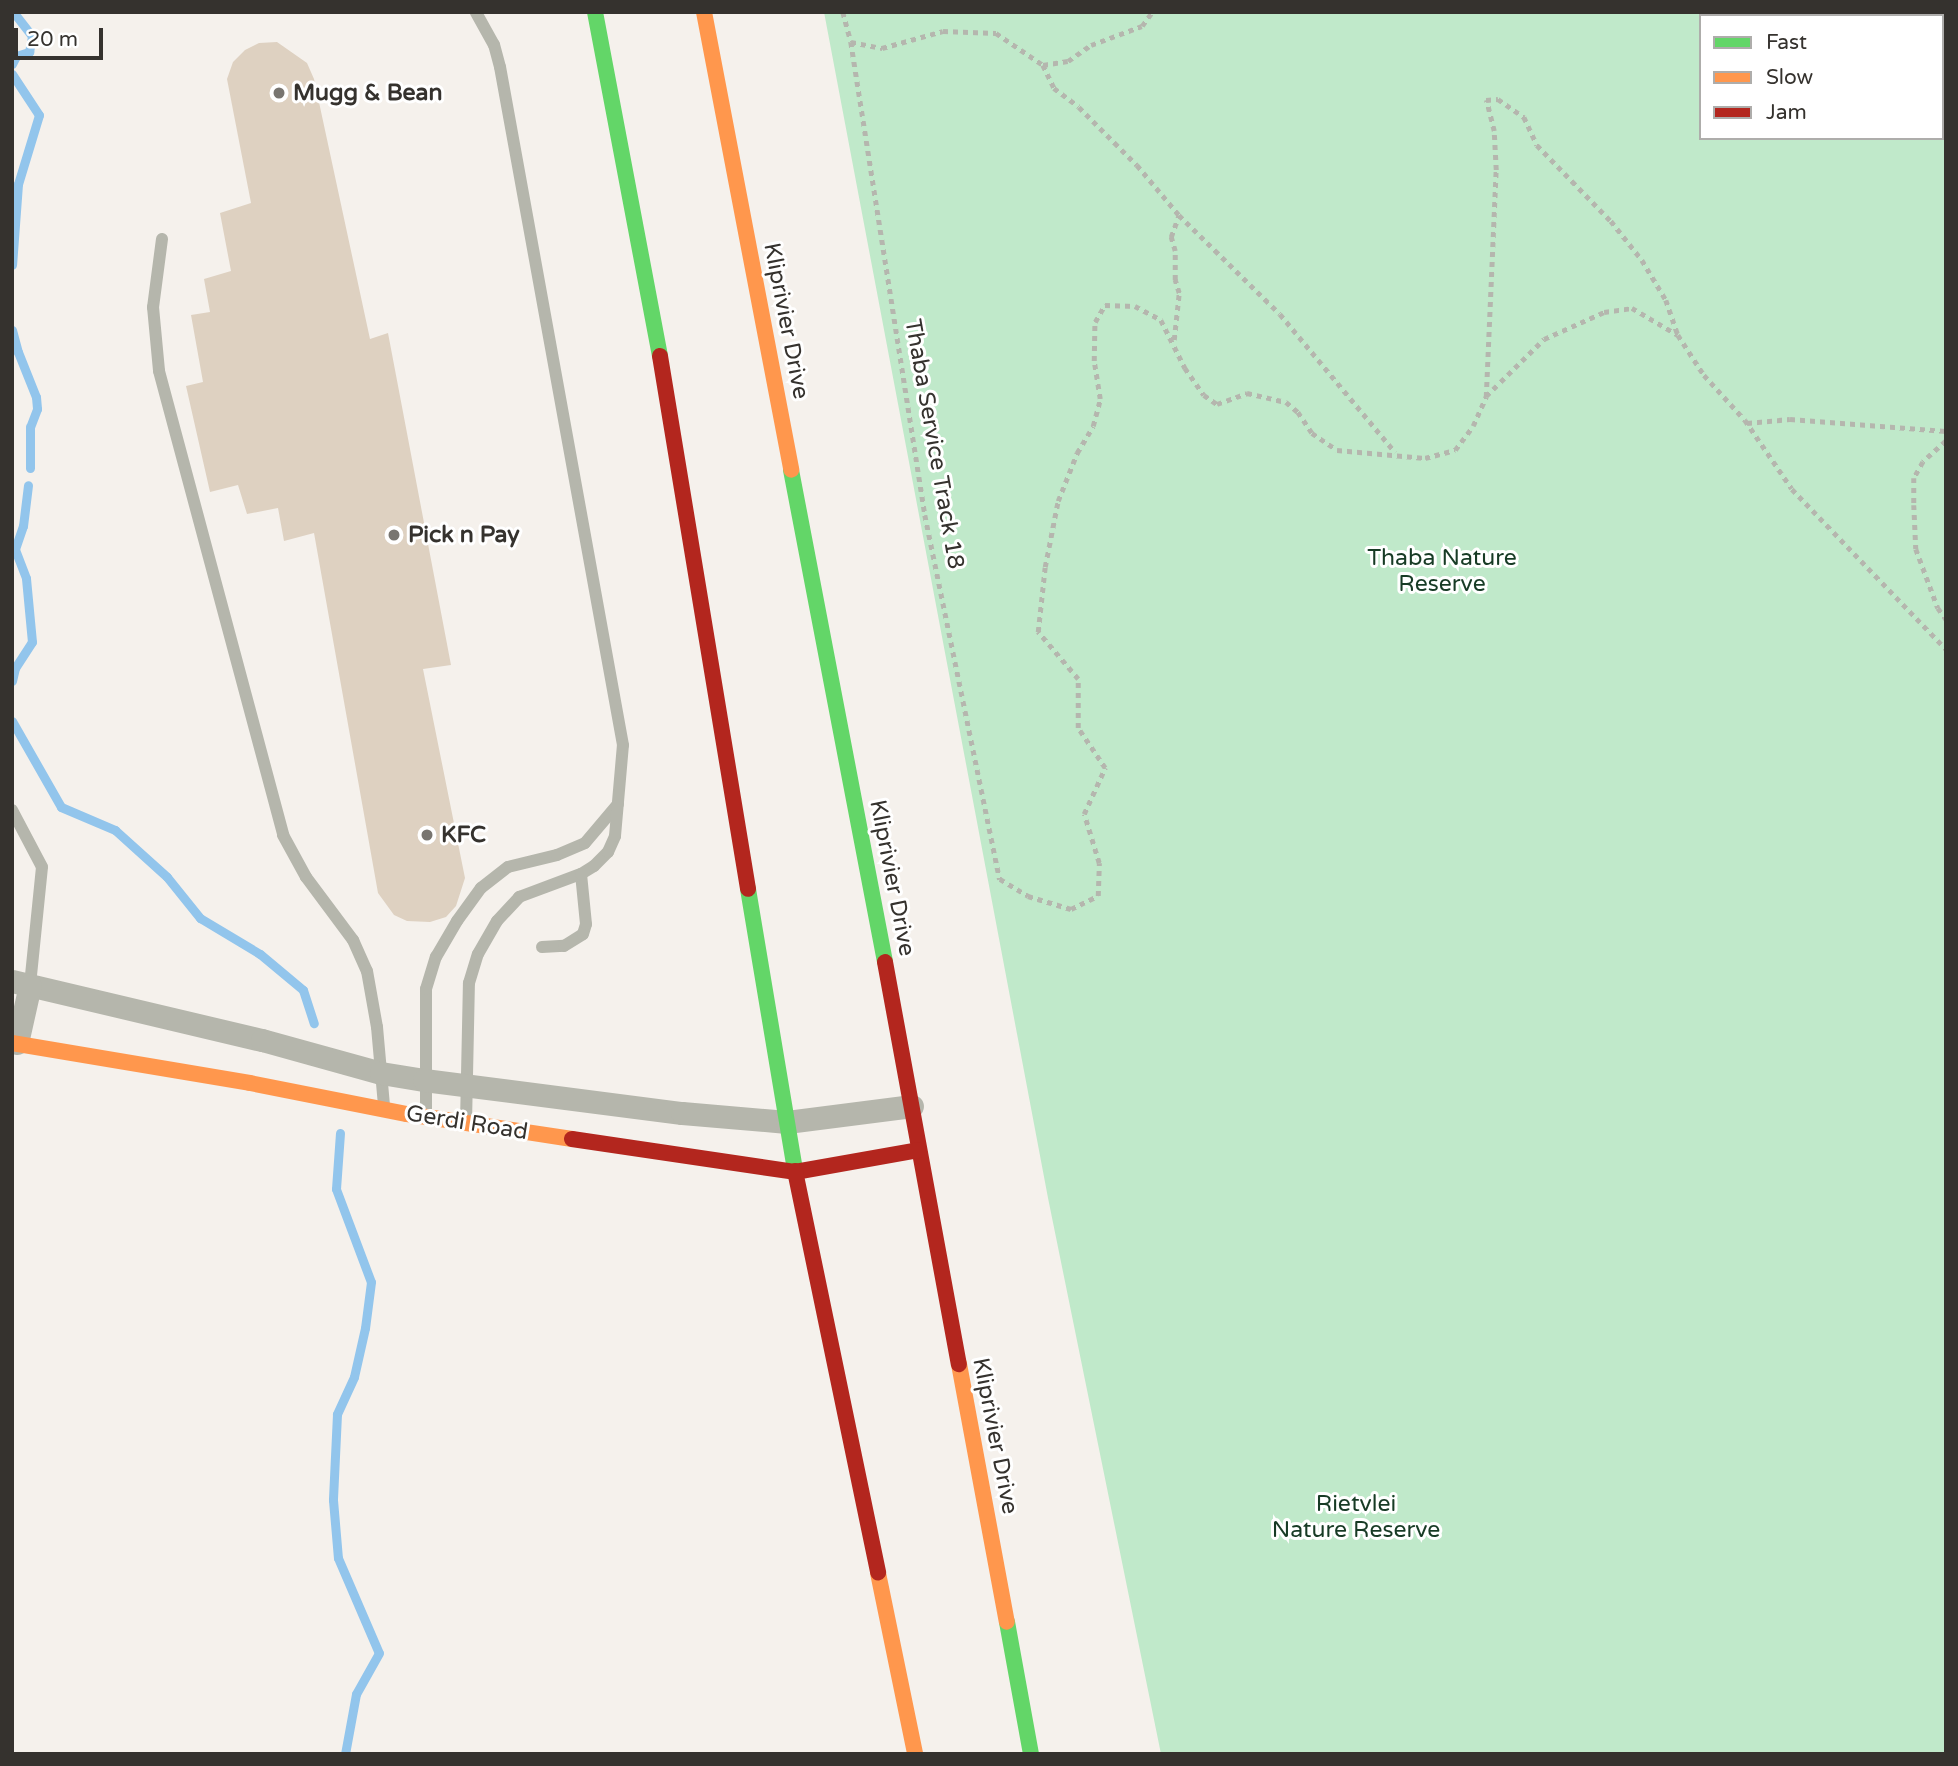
<!DOCTYPE html>
<html>
<head>
<meta charset="utf-8">
<style>
  body { margin:0 }
  #map { position:relative; width:1958px; height:1766px; overflow:hidden; background:#f5f1ec; font-family:"Varela Round",sans-serif }
  div>[style] { position:absolute }
  .green>* { inset:0; background:#c0e9ca }
  .stream>* { height:9px; margin:-4.5px; padding:0 4.5px; transform-origin:4.5px; border-radius:4.5px; background:#92c5ec }
  .building>* { inset:0; background:#ded1c1 }
  .path>* { height:4.5px; margin-top:-2.25px; transform-origin:0; background:repeating-linear-gradient(90deg,#b5b6ae 0 5px,transparent 0 10px) }
  .lane>* { height:12px; margin:-6px; padding:0 6px; transform-origin:6px; border-radius:6px; background:#b5b6ac }
  .street>* { height:23px; margin:-11.5px; padding:0 11.5px; transform-origin:11.5px; border-radius:11.5px; background:#b5b6ac }
  .fast>* { height:16px; margin:-8px; padding:0 8px; transform-origin:8px; border-radius:8px; background:#63d668 }
  .slow>* { height:16px; margin:-8px; padding:0 8px; transform-origin:8px; border-radius:8px; background:#ff974d }
  .jam>* { height:16px; margin:-8px; padding:0 8px; transform-origin:8px; border-radius:8px; background:#b3261e }
  .dots>* { width:19px; height:19px; translate:-50% -50%; box-sizing:border-box; border:4px solid #fff; border-radius:50% }
  span { translate:-50% -50%; white-space:nowrap; text-align:center; line-height:1.15; -webkit-text-stroke:6px #fff; paint-order:stroke }
  .poi-label { font-size:23px; color:#35322e; font-weight:700 }
  .left { translate:0 -50%; text-align:left }
  .street-label { font-size:23px; color:#35322e }
  .park-label { font-size:23px; color:#173b25 }
  .frame { position:absolute; inset:0; border:14px solid #35322e; pointer-events:none }
  .legend { position:absolute; left:1699px; top:14px; width:245px; height:126px; box-sizing:border-box; background:#fff; border:2px solid #aeadab; margin:0; padding:9px 12px; list-style:none; font-size:21px; color:#35322e }
  .legend li { display:flex; align-items:center; gap:14px; height:35px }
  .legend b { width:35px; border:2px solid #aeadab }
  .scale { position:absolute; left:14px; top:28px; width:89px; height:32px; box-sizing:border-box; border:4px solid #35322e; border-top:0; padding-left:9px; font-size:21px; line-height:24px; white-space:nowrap; color:#35322e; -webkit-text-stroke:5px #fff; paint-order:stroke }
</style>
</head>
<body>
<div id="map">
  <div class="green">
    <div style="clip-path:polygon(evenodd,824px 12px,1946px 12px,1946px 1754px,1161px 1754px,1048px 1198px,824px 12px,1701px 16px,1942px 16px,1942px 138px,1701px 138px,1701px 16px)"></div>
  </div>
  <div class="stream">
    <div style="left:12px;top:64px;width:9px;rotate:-63deg"></div>
    <div style="left:16px;top:56px;width:14px;rotate:-17deg"></div>
    <div style="left:29px;top:52px;width:16px;rotate:-79deg"></div>
    <div style="left:32px;top:36px;width:31px;rotate:-128deg"></div>
    <div style="left:12px;top:74px;width:49px;rotate:56.6deg"></div>
    <div style="left:39px;top:115px;width:72px;rotate:106.9deg"></div>
    <div style="left:18px;top:184px;width:81px;rotate:94.2deg"></div>
    <div style="left:12px;top:330px;width:23px;rotate:75deg"></div>
    <div style="left:18px;top:352px;width:48px;rotate:68.2deg"></div>
    <div style="left:36px;top:397px;width:12px;rotate:85deg"></div>
    <div style="left:37px;top:409px;width:19px;rotate:111deg"></div>
    <div style="left:30px;top:427px;width:41px;rotate:90deg"></div>
    <div style="left:12px;top:681px;width:13px;rotate:-77deg"></div>
    <div style="left:15px;top:668px;width:31px;rotate:-57deg"></div>
    <div style="left:32px;top:642px;width:64px;rotate:-95.4deg"></div>
    <div style="left:26px;top:578px;width:31px;rotate:-111deg"></div>
    <div style="left:15px;top:549px;width:24px;rotate:-71deg"></div>
    <div style="left:23px;top:526px;width:41px;rotate:-83deg"></div>
    <div style="left:12px;top:721px;width:99px;rotate:60.3deg"></div>
    <div style="left:61px;top:807px;width:59px;rotate:23.1deg"></div>
    <div style="left:115px;top:830px;width:70px;rotate:42.1deg"></div>
    <div style="left:167px;top:877px;width:53px;rotate:51.2deg"></div>
    <div style="left:200px;top:918px;width:70px;rotate:31deg"></div>
    <div style="left:260px;top:954px;width:56px;rotate:39.9deg"></div>
    <div style="left:303px;top:990px;width:35px;rotate:72deg"></div>
    <div style="left:340px;top:1133px;width:56px;rotate:94.1deg"></div>
    <div style="left:336px;top:1189px;width:99px;rotate:69.4deg"></div>
    <div style="left:371px;top:1282px;width:46px;rotate:97.4deg"></div>
    <div style="left:365px;top:1328px;width:50px;rotate:102.7deg"></div>
    <div style="left:354px;top:1377px;width:41px;rotate:114.7deg"></div>
    <div style="left:337px;top:1414px;width:86px;rotate:92.7deg"></div>
    <div style="left:333px;top:1500px;width:58px;rotate:85.1deg"></div>
    <div style="left:338px;top:1558px;width:103px;rotate:66.7deg"></div>
    <div style="left:379px;top:1653px;width:47px;rotate:119.3deg"></div>
    <div style="left:356px;top:1694px;width:61px;rotate:100.4deg"></div>
  </div>
  <div class="building">
    <div style="clip-path:polygon(277px 42px,307px 63px,314px 79px,370px 339px,388px 333px,451px 665px,423px 669px,465px 878px,456px 906px,446px 917px,430px 922px,407px 921px,394px 915px,378px 893px,314px 533px,284px 541px,278px 508px,247px 514px,238px 485px,210px 492px,186px 386px,203px 382px,191px 315px,210px 312px,204px 279px,231px 271px,220px 213px,251px 203px,227px 79px,233px 62px,245px 50px,259px 43px)"></div>
  </div>
  <div class="path">
    <div style="left:843px;top:12px;width:31px;rotate:75deg"></div>
    <div style="left:851px;top:42px;width:479px;rotate:81.1deg"></div>
    <div style="left:925px;top:515px;width:372px;rotate:78.4deg"></div>
    <div style="left:1000px;top:879px;width:33px;rotate:31deg"></div>
    <div style="left:1028px;top:896px;width:45px;rotate:16.8deg"></div>
    <div style="left:1071px;top:909px;width:30px;rotate:-26deg"></div>
    <div style="left:1098px;top:896px;width:33px;rotate:-88deg"></div>
    <div style="left:1099px;top:863px;width:51px;rotate:-107deg"></div>
    <div style="left:1084px;top:814px;width:51px;rotate:-65.5deg"></div>
    <div style="left:1105px;top:768px;width:48px;rotate:-124deg"></div>
    <div style="left:1078px;top:728px;width:49px;rotate:-90deg"></div>
    <div style="left:1078px;top:679px;width:62px;rotate:-130.4deg"></div>
    <div style="left:1038px;top:632px;width:65px;rotate:-83.9deg"></div>
    <div style="left:1045px;top:567px;width:67px;rotate:-78.9deg"></div>
    <div style="left:1058px;top:501px;width:52px;rotate:-68.4deg"></div>
    <div style="left:1077px;top:453px;width:31px;rotate:-59deg"></div>
    <div style="left:1093px;top:426px;width:28px;rotate:-75deg"></div>
    <div style="left:1100px;top:399px;width:38px;rotate:-99deg"></div>
    <div style="left:1094px;top:361px;width:39px;rotate:-89deg"></div>
    <div style="left:1095px;top:322px;width:20px;rotate:-60deg"></div>
    <div style="left:1105px;top:305px;width:30px;rotate:2deg"></div>
    <div style="left:1135px;top:306px;width:30px;rotate:28deg"></div>
    <div style="left:1161px;top:320px;width:54px;rotate:63.4deg"></div>
    <div style="left:1185px;top:368px;width:33px;rotate:55deg"></div>
    <div style="left:1204px;top:395px;width:16px;rotate:35deg"></div>
    <div style="left:1217px;top:404px;width:32px;rotate:-20deg"></div>
    <div style="left:1247px;top:393px;width:40px;rotate:13deg"></div>
    <div style="left:1286px;top:402px;width:16px;rotate:40deg"></div>
    <div style="left:1298px;top:412px;width:25px;rotate:56deg"></div>
    <div style="left:1312px;top:433px;width:30px;rotate:34deg"></div>
    <div style="left:1337px;top:450px;width:88px;rotate:5.2deg"></div>
    <div style="left:1425px;top:458px;width:31px;rotate:-15deg"></div>
    <div style="left:1455px;top:450px;width:30px;rotate:-53deg"></div>
    <div style="left:1473px;top:426px;width:32px;rotate:-66deg"></div>
    <div style="left:1486px;top:397px;width:227px;rotate:-87.5deg"></div>
    <div style="left:1496px;top:170px;width:39px;rotate:-93deg"></div>
    <div style="left:1494px;top:131px;width:32px;rotate:-104deg"></div>
    <div style="left:1486px;top:100px;width:12px;rotate:-5deg"></div>
    <div style="left:1498px;top:99px;width:32px;rotate:35deg"></div>
    <div style="left:1524px;top:117px;width:31px;rotate:65deg"></div>
    <div style="left:1537px;top:145px;width:106px;rotate:45.8deg"></div>
    <div style="left:1611px;top:221px;width:50px;rotate:51.5deg"></div>
    <div style="left:1642px;top:260px;width:47px;rotate:59deg"></div>
    <div style="left:1666px;top:300px;width:37px;rotate:71deg"></div>
    <div style="left:1678px;top:335px;width:48px;rotate:57deg"></div>
    <div style="left:1704px;top:375px;width:61px;rotate:47.7deg"></div>
    <div style="left:1745px;top:420px;width:83px;rotate:55.7deg"></div>
    <div style="left:1792px;top:489px;width:222px;rotate:46.1deg"></div>
    <div style="left:1905px;top:12px;width:7px;rotate:34deg"></div>
    <div style="left:851px;top:42px;width:32px;rotate:11deg"></div>
    <div style="left:882px;top:48px;width:63px;rotate:-15.6deg"></div>
    <div style="left:943px;top:31px;width:53px;rotate:2.2deg"></div>
    <div style="left:996px;top:33px;width:57px;rotate:34.2deg"></div>
    <div style="left:1043px;top:65px;width:25px;rotate:-9deg"></div>
    <div style="left:1068px;top:61px;width:28px;rotate:-35deg"></div>
    <div style="left:1091px;top:45px;width:54px;rotate:-20.4deg"></div>
    <div style="left:1142px;top:26px;width:17px;rotate:-54deg"></div>
    <div style="left:1043px;top:65px;width:25px;rotate:64deg"></div>
    <div style="left:1054px;top:88px;width:31px;rotate:37deg"></div>
    <div style="left:1079px;top:107px;width:82px;rotate:45deg"></div>
    <div style="left:1137px;top:165px;width:65px;rotate:50deg"></div>
    <div style="left:1179px;top:215px;width:141px;rotate:44.4deg"></div>
    <div style="left:1280px;top:314px;width:180px;rotate:50.2deg"></div>
    <div style="left:1942px;top:87px;width:7px;rotate:56deg"></div>
    <div style="left:1174px;top:340px;width:47px;rotate:-83.9deg"></div>
    <div style="left:1179px;top:293px;width:14px;rotate:-107deg"></div>
    <div style="left:1175px;top:280px;width:29px;rotate:-90deg"></div>
    <div style="left:1175px;top:251px;width:15px;rotate:-106deg"></div>
    <div style="left:1171px;top:237px;width:23px;rotate:-70deg"></div>
    <div style="left:1486px;top:396px;width:81px;rotate:-44.5deg"></div>
    <div style="left:1544px;top:339px;width:66px;rotate:-24.2deg"></div>
    <div style="left:1604px;top:312px;width:28px;rotate:-8deg"></div>
    <div style="left:1632px;top:308px;width:53px;rotate:30.4deg"></div>
    <div style="left:1747px;top:423px;width:43px;rotate:-5.3deg"></div>
    <div style="left:1790px;top:419px;width:156px;rotate:4.4deg"></div>
    <div style="left:1946px;top:441px;width:31px;rotate:138deg"></div>
    <div style="left:1923px;top:462px;width:18px;rotate:119deg"></div>
    <div style="left:1914px;top:478px;width:27px;rotate:90deg"></div>
    <div style="left:1914px;top:505px;width:44px;rotate:87.4deg"></div>
    <div style="left:1916px;top:549px;width:63px;rotate:69.6deg"></div>
    <div style="left:1938px;top:608px;width:14px;rotate:54deg"></div>
  </div>
  <div class="lane">
    <div style="left:162px;top:239px;width:69px;rotate:97.5deg"></div>
    <div style="left:153px;top:307px;width:64px;rotate:84.6deg"></div>
    <div style="left:159px;top:371px;width:480px;rotate:75deg"></div>
    <div style="left:283px;top:835px;width:48px;rotate:61.3deg"></div>
    <div style="left:306px;top:877px;width:79px;rotate:53.3deg"></div>
    <div style="left:353px;top:940px;width:34px;rotate:66deg"></div>
    <div style="left:367px;top:971px;width:57px;rotate:79.9deg"></div>
    <div style="left:377px;top:1027px;width:79px;rotate:84.9deg"></div>
    <div style="left:12px;top:810px;width:64px;rotate:62.2deg"></div>
    <div style="left:42px;top:867px;width:119px;rotate:95.8deg"></div>
    <div style="left:542px;top:947px;width:22px;rotate:-3deg"></div>
    <div style="left:564px;top:946px;width:22px;rotate:-32deg"></div>
    <div style="left:583px;top:934px;width:10px;rotate:-73deg"></div>
    <div style="left:586px;top:924px;width:50px;rotate:-95.7deg"></div>
    <div style="left:426px;top:1115px;width:126px;rotate:-90deg"></div>
    <div style="left:426px;top:989px;width:34px;rotate:-73deg"></div>
    <div style="left:436px;top:957px;width:42px;rotate:-59.7deg"></div>
    <div style="left:457px;top:921px;width:41px;rotate:-54deg"></div>
    <div style="left:481px;top:888px;width:34px;rotate:-38deg"></div>
    <div style="left:508px;top:867px;width:50px;rotate:-13.8deg"></div>
    <div style="left:557px;top:855px;width:30px;rotate:-23deg"></div>
    <div style="left:585px;top:843px;width:51px;rotate:-49.8deg"></div>
    <div style="left:466px;top:1123px;width:140px;rotate:-88.8deg"></div>
    <div style="left:469px;top:983px;width:30px;rotate:-73deg"></div>
    <div style="left:478px;top:954px;width:38px;rotate:-60deg"></div>
    <div style="left:497px;top:921px;width:33px;rotate:-47deg"></div>
    <div style="left:519px;top:897px;width:66px;rotate:-20.4deg"></div>
    <div style="left:581px;top:874px;width:15px;rotate:-32deg"></div>
    <div style="left:594px;top:866px;width:20px;rotate:-45deg"></div>
    <div style="left:608px;top:852px;width:17px;rotate:-66deg"></div>
    <div style="left:615px;top:836px;width:91px;rotate:-85deg"></div>
    <div style="left:623px;top:745px;width:689px;rotate:-100.28deg"></div>
    <div style="left:500px;top:67px;width:23px;rotate:-105deg"></div>
    <div style="left:494px;top:45px;width:38px;rotate:-119deg"></div>
  </div>
  <div class="street">
    <div style="left:12px;top:981px;width:257px;rotate:13.3deg"></div>
    <div style="left:262px;top:1040px;width:123px;rotate:15.5deg"></div>
    <div style="left:381px;top:1073px;width:44px;rotate:9.2deg"></div>
    <div style="left:424px;top:1080px;width:260px;rotate:7.3deg"></div>
    <div style="left:682px;top:1113px;width:105px;rotate:4.9deg"></div>
    <div style="left:787px;top:1122px;width:126px;rotate:-7.3deg"></div>
    <div style="left:17px;top:1043px;width:59px;rotate:-77.4deg"></div>
  </div>
  <div class="fast">
    <div style="left:595px;top:12px;width:350px;rotate:79.3deg"></div>
    <div style="left:791px;top:470px;width:501px;rotate:79.18deg"></div>
    <div style="left:748px;top:889px;width:286px;rotate:80.5deg"></div>
    <div style="left:1007px;top:1622px;width:134px;rotate:79.7deg"></div>
  </div>
  <div class="slow">
    <div style="left:704px;top:12px;width:466px;rotate:79.2deg"></div>
    <div style="left:12px;top:1043px;width:241px;rotate:9.5deg"></div>
    <div style="left:250px;top:1083px;width:160px;rotate:11.2deg"></div>
    <div style="left:407px;top:1114px;width:167px;rotate:8.6deg"></div>
    <div style="left:959px;top:1364px;width:262px;rotate:79.5deg"></div>
    <div style="left:878px;top:1573px;width:185px;rotate:78.4deg"></div>
  </div>
  <div class="jam">
    <div style="left:660px;top:356px;width:540px;rotate:80.62deg"></div>
    <div style="left:885px;top:962px;width:409px;rotate:79.6deg"></div>
    <div style="left:572px;top:1139px;width:225px;rotate:8.4deg"></div>
    <div style="left:795px;top:1172px;width:125px;rotate:-10.1deg"></div>
    <div style="left:795px;top:1171px;width:410px;rotate:78.3deg"></div>
  </div>
  <div class="dots">
    <div style="left:279px;top:93px;background:#787570"></div>
    <div style="left:394px;top:535px;background:#787570"></div>
    <div style="left:427px;top:835px;background:#787570"></div>
  </div>
  <div class="poi-label">
    <span class="left" style="left:293px;top:93px">Mugg &amp; Bean</span>
    <span class="left" style="left:408px;top:535px">Pick n Pay</span>
    <span class="left" style="left:441px;top:835px">KFC</span>
  </div>
  <div class="street-label">
    <span style="left:786px;top:321px;rotate:79deg">Kliprivier Drive</span>
    <span style="left:934px;top:444px;rotate:80deg">Thaba Service Track 18</span>
    <span style="left:892px;top:878px;rotate:79deg">Kliprivier Drive</span>
    <span style="left:467px;top:1123px;rotate:9deg">Gerdi Road</span>
    <span style="left:995px;top:1436px;rotate:79deg">Kliprivier Drive</span>
  </div>
  <div class="park-label">
    <span style="left:1442px;top:571px">Thaba Nature<br>Reserve</span>
    <span style="left:1356px;top:1517px">Rietvlei<br>Nature Reserve</span>
  </div>
  <div class="frame"></div>
  <ul class="legend">
  <li><b style="height:9px;background:#63d668"></b>Fast</li>
  <li><b style="height:9px;background:#ff974d"></b>Slow</li>
  <li><b style="height:9px;background:#b3261e"></b>Jam</li>
  </ul>
  <div class="scale">20 m</div>
</div>
</body>
</html>
